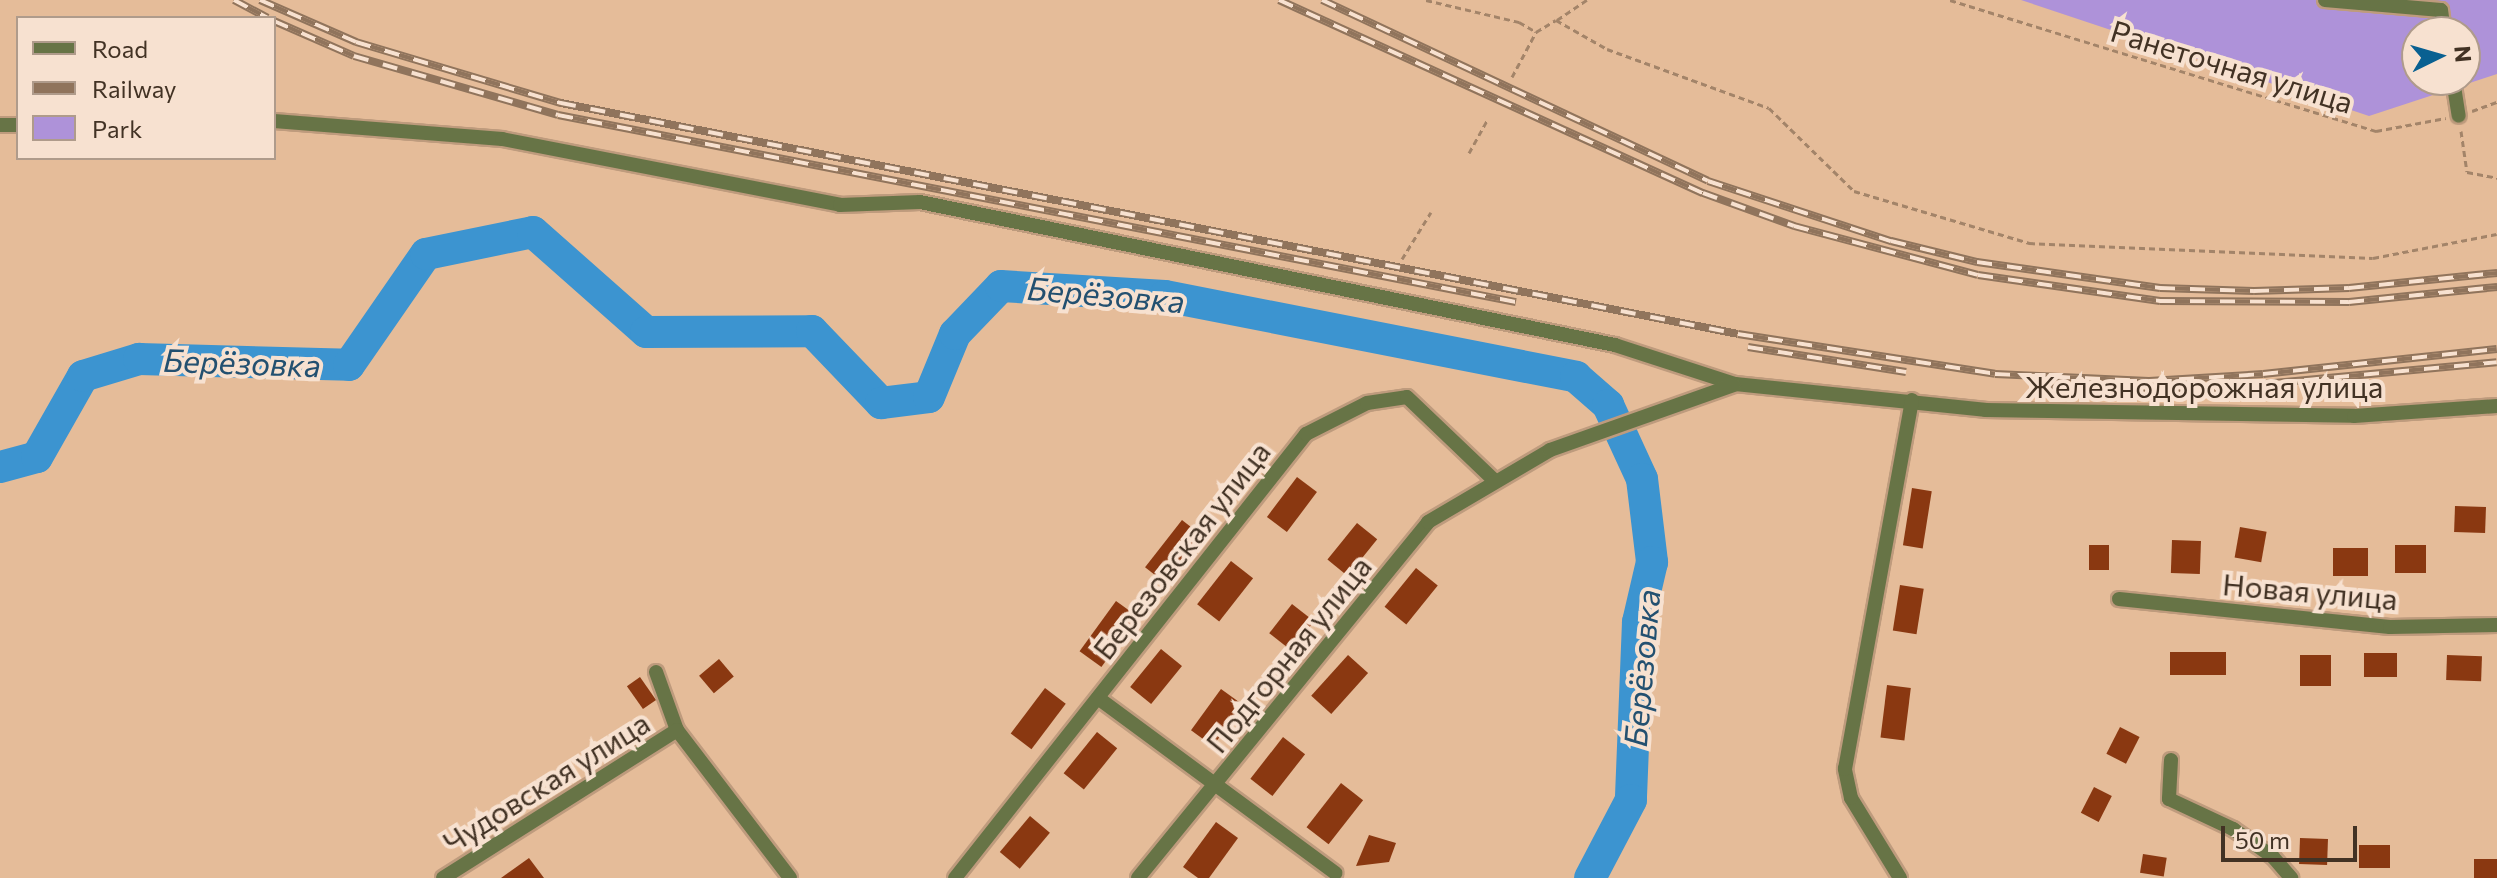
<!DOCTYPE html>
<html>
<head>
<meta charset="utf-8">
<style>
  body { margin:0 }
  #map { position:relative; width:2497px; height:878px; overflow:hidden; background:#e5bc99; font-family:Commissioner,sans-serif }
  div>[style] { position:absolute }
  .green>* { inset:0; background:#ae92d9 }
  .river>* { height:32px; margin:-16px; padding:0 16px; transform-origin:16px; border-radius:16px; background:#3c94d0 }
  .building>* { inset:0; background:#8a3811; transform-origin:0 0 }
  .path>* { height:3px; margin-top:-1.5px; transform-origin:0; background:repeating-linear-gradient(90deg,#a38469 0 6px,transparent 0 10px) }
  .roads { filter:drop-shadow(2px 0 #be9b7d) drop-shadow(-2px 0 #be9b7d) drop-shadow(0 2px #be9b7d) drop-shadow(0 -2px #be9b7d) }
  .minor>* { height:14px; margin:-7px; padding:0 7px; transform-origin:7px; border-radius:7px; background:#677446 }
  .rail>* { height:8px; margin-top:-4px; transform-origin:0; background:repeating-linear-gradient(90deg,#f7e1d0 0 15px,#90745c 0 30px); box-sizing:border-box; border-block:2px solid #90745c }
  span { translate:-50% -50%; white-space:nowrap; text-align:center; line-height:1.15; -webkit-text-stroke:8px #f7e1d0; paint-order:stroke }
  .street-label { font-size:30px; color:#423224 }
  .water-label { font-size:32px; color:#235070; font-style:italic }
  .legend { position:absolute; left:16px; top:16px; width:260px; height:144px; box-sizing:border-box; background:#f7e1d0; border:2px solid #af9b8b; margin:0; padding:10px 14px; list-style:none; font-size:24px; color:#423224 }
  .legend li { display:flex; align-items:center; gap:16px; height:40px }
  .legend b { width:40px; border:2px solid #af9b8b }
  .north { position:absolute; left:2401px; top:16px; width:80px; height:80px; box-sizing:border-box; background:#f7e1d0; border:2px solid #af9b8b; border-radius:50%; rotate:85deg; font-size:22px; font-weight:700; line-height:32px; text-align:center; color:#423224 }
  .north::after { content:''; display:block; margin:auto; width:28px; height:36px; background:#096091; clip-path:polygon(50% 0,100% 100%,50% 72%,0 100%) }
  .scale { position:absolute; left:2221px; top:826px; width:136px; height:36px; box-sizing:border-box; border:4px solid #423224; border-top:0; padding-left:10px; font-size:24px; line-height:28px; white-space:nowrap; color:#423224; -webkit-text-stroke:6px #f7e1d0; paint-order:stroke }
</style>
</head>
<body>
<div id="map">
  <div class="green">
    <div style="clip-path:polygon(evenodd,2021px 0,2497px 0,2497px 74px,2369px 116px,2021px 0,2417px 32px,2465px 32px,2465px 80px,2417px 80px,2417px 32px)"></div>
  </div>
  <div class="river">
    <div style="left:0;top:467px;width:38px;rotate:-15deg"></div>
    <div style="left:37px;top:457px;width:93px;rotate:-60.4deg"></div>
    <div style="left:83px;top:376px;width:59px;rotate:-16.9deg"></div>
    <div style="left:139px;top:359px;width:210px;rotate:1.6deg"></div>
    <div style="left:349px;top:365px;width:135px;rotate:-55.3deg"></div>
    <div style="left:426px;top:254px;width:109px;rotate:-11.6deg"></div>
    <div style="left:533px;top:232px;width:151px;rotate:41.5deg"></div>
    <div style="left:646px;top:332px;width:166px;rotate:-0.3deg"></div>
    <div style="left:812px;top:331px;width:100px;rotate:46.2deg"></div>
    <div style="left:881px;top:403px;width:48px;rotate:-7.1deg"></div>
    <div style="left:929px;top:397px;width:68px;rotate:-67.6deg"></div>
    <div style="left:955px;top:334px;width:66px;rotate:-46.2deg"></div>
    <div style="left:1001px;top:286px;width:164px;rotate:3.5deg"></div>
    <div style="left:1165px;top:296px;width:419px;rotate:11.1deg"></div>
    <div style="left:1576px;top:377px;width:43px;rotate:41.2deg"></div>
    <div style="left:1608px;top:405px;width:81px;rotate:65.3deg"></div>
    <div style="left:1642px;top:479px;width:84px;rotate:83.1deg"></div>
    <div style="left:1652px;top:562px;width:62px;rotate:103.1deg"></div>
    <div style="left:1638px;top:622px;width:178px;rotate:92.3deg"></div>
    <div style="left:1631px;top:800px;width:88px;rotate:117.7deg"></div>
  </div>
  <div class="building">
    <div style="left:1297px;top:477px;width:25px;height:50px;rotate:37deg"></div>
    <div style="left:1912px;top:488px;width:20px;height:58px;rotate:9deg"></div>
    <div style="left:2455px;top:506px;width:31px;height:26px;rotate:2deg"></div>
    <div style="left:1182px;top:520px;width:28px;height:60px;rotate:38deg"></div>
    <div style="left:1357px;top:523px;width:26px;height:47px;rotate:39deg"></div>
    <div style="left:2240px;top:527px;width:27px;height:31px;rotate:10deg"></div>
    <div style="left:2172px;top:540px;width:29px;height:33px;rotate:2deg"></div>
    <div style="left:2089px;top:545px;width:20px;height:25px"></div>
    <div style="left:2426px;top:545px;width:28px;height:31px;rotate:90deg"></div>
    <div style="left:2333px;top:548px;width:35px;height:28px"></div>
    <div style="left:1231px;top:561px;width:28px;height:55px;rotate:38deg"></div>
    <div style="left:1416px;top:568px;width:28px;height:50px;rotate:39deg"></div>
    <div style="left:1900px;top:585px;width:24px;height:46px;rotate:9deg"></div>
    <div style="left:1116px;top:601px;width:27px;height:62px;rotate:36deg"></div>
    <div style="left:1292px;top:604px;width:28px;height:37px;rotate:38deg"></div>
    <div style="left:1161px;top:649px;width:27px;height:49px;rotate:39deg"></div>
    <div style="left:2170px;top:652px;width:56px;height:23px"></div>
    <div style="left:2397px;top:653px;width:24px;height:33px;rotate:90deg"></div>
    <div style="left:1348px;top:655px;width:27px;height:55px;rotate:42deg"></div>
    <div style="left:2300px;top:655px;width:31px;height:31px"></div>
    <div style="left:2447px;top:655px;width:35px;height:25px;rotate:2deg"></div>
    <div style="left:719px;top:659px;width:23px;height:26px;rotate:50deg"></div>
    <div style="left:640px;top:677px;width:28px;height:16px;rotate:55deg"></div>
    <div style="left:1887px;top:685px;width:24px;height:53px;rotate:7deg"></div>
    <div style="left:1045px;top:688px;width:26px;height:57px;rotate:37deg"></div>
    <div style="left:1221px;top:689px;width:27px;height:51px;rotate:36deg"></div>
    <div style="left:2120px;top:727px;width:22px;height:30px;rotate:27deg"></div>
    <div style="left:1097px;top:732px;width:26px;height:53px;rotate:39deg"></div>
    <div style="left:1283px;top:737px;width:28px;height:53px;rotate:38deg"></div>
    <div style="left:1341px;top:783px;width:28px;height:56px;rotate:38deg"></div>
    <div style="left:2094px;top:787px;width:20px;height:29px;rotate:27deg"></div>
    <div style="left:1030px;top:816px;width:26px;height:47px;rotate:40deg"></div>
    <div style="clip-path:polygon(1216px 822px,1238px 838px,1209px 878px,1198px 878px,1183px 867px)"></div>
    <div style="clip-path:polygon(1369px 835px,1396px 843px,1389px 862px,1356px 866px)"></div>
    <div style="left:2300px;top:838px;width:28px;height:26px;rotate:2deg"></div>
    <div style="left:2359px;top:845px;width:31px;height:23px"></div>
    <div style="left:2143px;top:854px;width:24px;height:19px;rotate:9deg"></div>
    <div style="clip-path:polygon(529px 858px,544px 878px,501px 878px)"></div>
    <div style="left:2474px;top:859px;width:23px;height:19px"></div>
  </div>
  <div class="path">
    <div style="left:1426px;top:0;width:96px;rotate:13.3deg"></div>
    <div style="left:1519px;top:22px;width:20px;rotate:30deg"></div>
    <div style="left:1536px;top:32px;width:23px;rotate:-31deg"></div>
    <div style="left:1556px;top:20px;width:59px;rotate:29.6deg"></div>
    <div style="left:1607px;top:49px;width:172px;rotate:20deg"></div>
    <div style="left:1769px;top:108px;width:119px;rotate:44.3deg"></div>
    <div style="left:1854px;top:191px;width:183px;rotate:16.5deg"></div>
    <div style="left:2029px;top:243px;width:344px;rotate:2.5deg"></div>
    <div style="left:2373px;top:258px;width:126px;rotate:-11deg"></div>
    <div style="left:1950px;top:0;width:446px;rotate:17.1deg"></div>
    <div style="left:2376px;top:131px;width:71px;rotate:-10.5deg"></div>
    <div style="left:1557px;top:20px;width:36px;rotate:-34deg"></div>
    <div style="left:1512px;top:77px;width:51px;rotate:-61.9deg"></div>
    <div style="left:2472px;top:111px;width:27px;rotate:-20deg"></div>
    <div style="left:2461px;top:131px;width:41px;rotate:81.7deg"></div>
    <div style="left:2467px;top:172px;width:31px;rotate:11deg"></div>
    <div style="left:1469px;top:153px;width:37px;rotate:-61deg"></div>
    <div style="left:1402px;top:259px;width:55px;rotate:-58.3deg"></div>
  </div>
  <div class="roads">
    <div class="minor">
      <div style="left:2325px;top:0;width:116px;rotate:4.9deg"></div>
      <div style="left:2441px;top:10px;width:22px;rotate:82deg"></div>
      <div style="left:2453px;top:80px;width:36px;rotate:81deg"></div>
      <div style="left:274px;top:121px;width:229px;rotate:4.5deg"></div>
      <div style="left:502px;top:139px;width:344px;rotate:11deg"></div>
      <div style="left:840px;top:205px;width:80px;rotate:-2.1deg"></div>
      <div style="left:920px;top:202px;width:710px;rotate:11.63deg"></div>
      <div style="left:1615px;top:345px;width:126px;rotate:18deg"></div>
      <div style="left:1735px;top:384px;width:251px;rotate:5.9deg"></div>
      <div style="left:1985px;top:410px;width:369px;rotate:0.9deg"></div>
      <div style="left:2354px;top:416px;width:143px;rotate:-4deg"></div>
      <div style="left:0;top:125px;width:18px"></div>
      <div style="left:2119px;top:599px;width:272px;rotate:5.9deg"></div>
      <div style="left:2390px;top:627px;width:107px;rotate:-1.1deg"></div>
      <div style="left:656px;top:672px;width:62px;rotate:70.1deg"></div>
      <div style="left:677px;top:730px;width:186px;rotate:52.6deg"></div>
      <div style="left:1098px;top:698px;width:295px;rotate:36.4deg"></div>
      <div style="left:2171px;top:760px;width:39px;rotate:93deg"></div>
      <div style="left:2169px;top:799px;width:71px;rotate:25.1deg"></div>
      <div style="left:2233px;top:829px;width:49px;rotate:35deg"></div>
      <div style="left:2273px;top:857px;width:28px;rotate:49deg"></div>
      <div style="left:443px;top:878px;width:277px;rotate:-32.3deg"></div>
      <div style="left:955px;top:878px;width:566px;rotate:-51.67deg"></div>
      <div style="left:1306px;top:434px;width:68px;rotate:-26.9deg"></div>
      <div style="left:1367px;top:403px;width:40px;rotate:-8.5deg"></div>
      <div style="left:1407px;top:397px;width:120px;rotate:43.7deg"></div>
      <div style="left:1138px;top:878px;width:459px;rotate:-50.8deg"></div>
      <div style="left:1428px;top:522px;width:142px;rotate:-30.5deg"></div>
      <div style="left:1550px;top:450px;width:195px;rotate:-19.5deg"></div>
      <div style="left:1900px;top:878px;width:94px;rotate:-121.5deg"></div>
      <div style="left:1851px;top:798px;width:30px;rotate:-102deg"></div>
      <div style="left:1845px;top:769px;width:375px;rotate:-79.7deg"></div>
    </div>
  </div>
  <div class="rail">
    <div style="left:234px;top:0;width:38px;rotate:28deg"></div>
    <div style="left:260px;top:0;width:105px;rotate:23.6deg"></div>
    <div style="left:356px;top:42px;width:214px;rotate:16.6deg"></div>
    <div style="left:561px;top:103px;width:1199px;rotate:11.1deg"></div>
    <div style="left:1738px;top:334px;width:260px;rotate:8.8deg"></div>
    <div style="left:1995px;top:374px;width:154px;rotate:2.6deg"></div>
    <div style="left:2149px;top:381px;width:114px;rotate:-3.5deg"></div>
    <div style="left:2263px;top:374px;width:235px;rotate:-6.1deg"></div>
    <div style="left:1279px;top:0;width:466px;rotate:24.5deg"></div>
    <div style="left:1703px;top:193px;width:97px;rotate:19.9deg"></div>
    <div style="left:1794px;top:226px;width:190px;rotate:14.9deg"></div>
    <div style="left:1978px;top:275px;width:184px;rotate:8.1deg"></div>
    <div style="left:2160px;top:301px;width:189px;rotate:0.3deg"></div>
    <div style="left:2349px;top:302px;width:149px;rotate:-5.8deg"></div>
    <div style="left:1322px;top:0;width:426px;rotate:25.1deg"></div>
    <div style="left:1708px;top:181px;width:193px;rotate:18.2deg"></div>
    <div style="left:1891px;top:241px;width:89px;rotate:13.7deg"></div>
    <div style="left:1977px;top:262px;width:185px;rotate:8.1deg"></div>
    <div style="left:2160px;top:288px;width:94px;rotate:1.8deg"></div>
    <div style="left:2254px;top:291px;width:95px;rotate:-1.8deg"></div>
    <div style="left:2349px;top:288px;width:149px;rotate:-5.8deg"></div>
    <div style="left:274px;top:21px;width:87px;rotate:23.6deg"></div>
    <div style="left:354px;top:56px;width:212px;rotate:16.1deg"></div>
    <div style="left:558px;top:115px;width:976px;rotate:11.05deg"></div>
    <div style="left:1748px;top:347px;width:160px;rotate:9deg"></div>
    <div style="left:2029px;top:387px;width:126px;rotate:3.2deg"></div>
    <div style="left:2155px;top:394px;width:343px;rotate:-5.3deg"></div>
  </div>
  <div class="street-label">
    <span style="left:2232px;top:66px;rotate:17deg">Ранеточная улица</span>
    <span style="left:2204px;top:386px">Железнодорожная улица</span>
    <span style="left:1181px;top:550px;rotate:-52deg">Березовская улица</span>
    <span style="left:2310px;top:591px;rotate:5deg">Новая улица</span>
    <span style="left:1288px;top:654px;rotate:-51deg">Подгорная улица</span>
    <span style="left:546px;top:782px;rotate:-32deg">Чудовская улица</span>
  </div>
  <div class="water-label">
    <span style="left:1106px;top:294px;rotate:5deg">Берёзовка</span>
    <span style="left:242px;top:362px;rotate:2deg">Берёзовка</span>
    <span style="left:1641px;top:668px;rotate:-85deg">Берёзовка</span>
  </div>
  <ul class="legend">
  <li><b style="height:10px;background:#677446"></b>Road</li>
  <li><b style="height:10px;background:#90745c"></b>Railway</li>
  <li><b style="height:22px;background:#ae92d9"></b>Park</li>
  </ul>
  <div class="north">N</div>
  <div class="scale">50 m</div>
</div>
</body>
</html>
